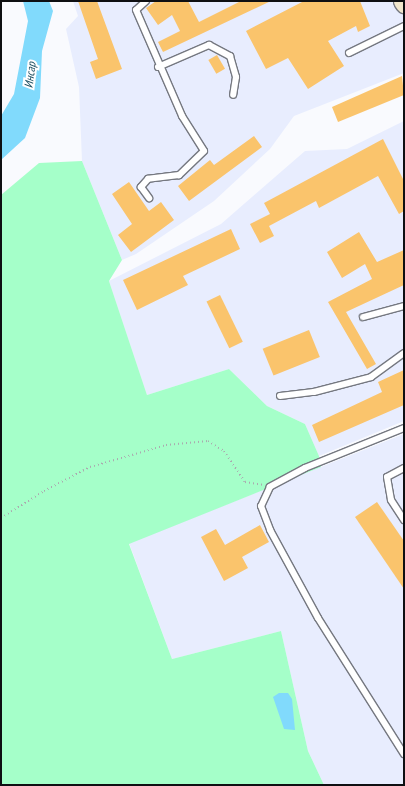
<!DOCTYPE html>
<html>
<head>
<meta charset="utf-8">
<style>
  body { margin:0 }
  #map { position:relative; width:405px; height:786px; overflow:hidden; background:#f9fafe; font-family:"PT Sans Narrow",sans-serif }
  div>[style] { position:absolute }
  .built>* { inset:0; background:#e8edfe }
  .green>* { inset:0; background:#a5ffc9 }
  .water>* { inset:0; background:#81dafc }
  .building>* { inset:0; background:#fac46c; transform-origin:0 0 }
  .path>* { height:2px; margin-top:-1px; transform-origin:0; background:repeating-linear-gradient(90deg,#aaabaf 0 1px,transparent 0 4px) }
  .roads { filter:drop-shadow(1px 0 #757880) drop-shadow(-1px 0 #757880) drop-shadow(0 1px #757880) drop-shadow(0 -1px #757880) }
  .lane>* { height:6px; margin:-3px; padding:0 3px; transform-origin:3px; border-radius:3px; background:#fff }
  .secondary>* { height:17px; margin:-8.5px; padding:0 8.5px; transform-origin:8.5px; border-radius:8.5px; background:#f1e7cd }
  span { translate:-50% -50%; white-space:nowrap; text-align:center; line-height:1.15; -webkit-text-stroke:4px #fff; paint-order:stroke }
  .water-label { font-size:12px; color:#1b4e60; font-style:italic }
  .frame { position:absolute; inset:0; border:2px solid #0e0f12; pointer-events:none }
</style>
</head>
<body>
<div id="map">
  <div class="built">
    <div style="clip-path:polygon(73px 1px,395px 1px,404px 17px,404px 73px,294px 116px,270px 149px,214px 201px,136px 254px,122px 260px,82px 161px,79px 87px,66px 29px,78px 16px)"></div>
    <div style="clip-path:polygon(404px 121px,404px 421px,319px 456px,305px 424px,267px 406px,229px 369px,147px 395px,109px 281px,221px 224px,305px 151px,347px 149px)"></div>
    <div style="clip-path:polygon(404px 434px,404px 785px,324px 785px,308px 751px,281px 631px,172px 659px,129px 543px)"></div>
  </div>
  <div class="green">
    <div style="clip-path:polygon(82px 161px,122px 260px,109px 281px,147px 395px,229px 369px,267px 406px,305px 424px,319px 456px,321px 467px,129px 544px,172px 659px,281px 631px,308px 751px,324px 785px,1px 785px,1px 195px,39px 163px)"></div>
  </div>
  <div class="water">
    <div style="clip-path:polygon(23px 1px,49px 1px,53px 11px,42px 51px,40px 98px,25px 138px,1px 160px,1px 116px,14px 94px,28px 21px)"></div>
    <div style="clip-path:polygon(279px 693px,288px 693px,292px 699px,295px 730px,284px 729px,273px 697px)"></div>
  </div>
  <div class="building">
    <div style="clip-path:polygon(78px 1px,97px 1px,122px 69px,96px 79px,90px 62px,98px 59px)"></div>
    <div style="clip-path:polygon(156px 1px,188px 1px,199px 22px,241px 1px,271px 1px,163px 52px,158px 42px,180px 31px,172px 15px,158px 25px,146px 8px)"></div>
    <div style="clip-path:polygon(304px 1px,360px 1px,370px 26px,358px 32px,356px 26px,328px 41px,344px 66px,308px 89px,288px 58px,266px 69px,246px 31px)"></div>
    <div style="left:217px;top:55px;width:16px;height:10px;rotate:60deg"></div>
    <div style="clip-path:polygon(402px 76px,404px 95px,338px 122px,332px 107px)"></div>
    <div style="clip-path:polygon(254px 136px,262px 147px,189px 201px,178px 186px,210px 160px,214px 165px)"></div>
    <div style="clip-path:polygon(383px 139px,404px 181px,404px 211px,399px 214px,378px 176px,319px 208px,316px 201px,269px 226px,274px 236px,260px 243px,250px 224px,270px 214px,264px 203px)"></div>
    <div style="clip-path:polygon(129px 182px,149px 211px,161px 202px,174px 220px,131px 252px,118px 235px,132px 224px,112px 194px)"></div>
    <div style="clip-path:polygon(231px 229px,240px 249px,183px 276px,188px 285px,137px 310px,123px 280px)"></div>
    <div style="clip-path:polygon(359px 232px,377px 262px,404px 250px,404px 285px,346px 312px,376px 364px,367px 369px,328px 302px,372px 279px,365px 264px,342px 278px,327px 252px)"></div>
    <div style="left:220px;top:295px;width:52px;height:15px;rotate:64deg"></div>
    <div style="left:309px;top:330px;width:29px;height:50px;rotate:68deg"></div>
    <div style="clip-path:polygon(404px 370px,404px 405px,319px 442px,312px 425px,382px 392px,378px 382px)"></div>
    <div style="clip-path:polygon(377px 502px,404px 541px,404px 589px,355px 517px)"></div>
    <div style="clip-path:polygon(260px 525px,269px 542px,242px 557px,248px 568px,224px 581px,201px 537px,216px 529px,225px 545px)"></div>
  </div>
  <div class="path">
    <div style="left:1px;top:518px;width:51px;rotate:-32.1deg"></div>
    <div style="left:44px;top:491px;width:52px;rotate:-27.6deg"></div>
    <div style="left:90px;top:467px;width:79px;rotate:-16.1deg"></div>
    <div style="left:166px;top:445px;width:42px;rotate:-5.4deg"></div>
    <div style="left:208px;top:441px;width:19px;rotate:32deg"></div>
    <div style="left:224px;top:451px;width:37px;rotate:56deg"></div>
    <div style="left:245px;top:482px;width:18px;rotate:9deg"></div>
  </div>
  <div class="roads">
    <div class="lane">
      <div style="left:146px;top:1px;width:13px;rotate:138deg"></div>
      <div style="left:136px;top:10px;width:116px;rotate:66.5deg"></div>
      <div style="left:182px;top:116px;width:41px;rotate:57.8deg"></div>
      <div style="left:204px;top:151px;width:35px;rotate:136deg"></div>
      <div style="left:179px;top:175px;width:31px;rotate:173deg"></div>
      <div style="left:148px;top:179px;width:11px;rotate:131deg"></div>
      <div style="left:141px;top:187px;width:14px;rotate:54deg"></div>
      <div style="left:349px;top:53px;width:61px;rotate:-26.1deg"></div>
      <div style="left:158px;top:67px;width:56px;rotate:-23.3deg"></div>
      <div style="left:209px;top:45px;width:24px;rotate:28deg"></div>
      <div style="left:230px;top:56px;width:22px;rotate:74deg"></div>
      <div style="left:236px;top:77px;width:18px;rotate:99deg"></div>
      <div style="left:363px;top:317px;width:42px;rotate:-15deg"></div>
      <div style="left:280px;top:396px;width:34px;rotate:-7deg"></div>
      <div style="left:314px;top:392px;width:59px;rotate:-14.7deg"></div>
      <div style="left:371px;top:377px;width:41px;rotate:-36deg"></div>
      <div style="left:404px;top:428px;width:107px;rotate:158deg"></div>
      <div style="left:305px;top:468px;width:40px;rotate:152deg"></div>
      <div style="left:270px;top:487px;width:21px;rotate:115deg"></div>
      <div style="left:261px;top:506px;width:26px;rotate:69deg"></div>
      <div style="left:270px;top:530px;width:100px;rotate:61.4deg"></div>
      <div style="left:318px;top:618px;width:161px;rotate:57.7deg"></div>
      <div style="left:404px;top:468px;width:19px;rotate:152deg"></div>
      <div style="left:387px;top:477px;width:23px;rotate:80deg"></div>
      <div style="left:391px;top:500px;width:24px;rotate:57deg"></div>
    </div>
    <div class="secondary">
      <div style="left:402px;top:1px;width:4px;rotate:56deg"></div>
    </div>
  </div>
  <div class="water-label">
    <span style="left:30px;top:75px;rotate:-83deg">Инсар</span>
  </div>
  <div class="frame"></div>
</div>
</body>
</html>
